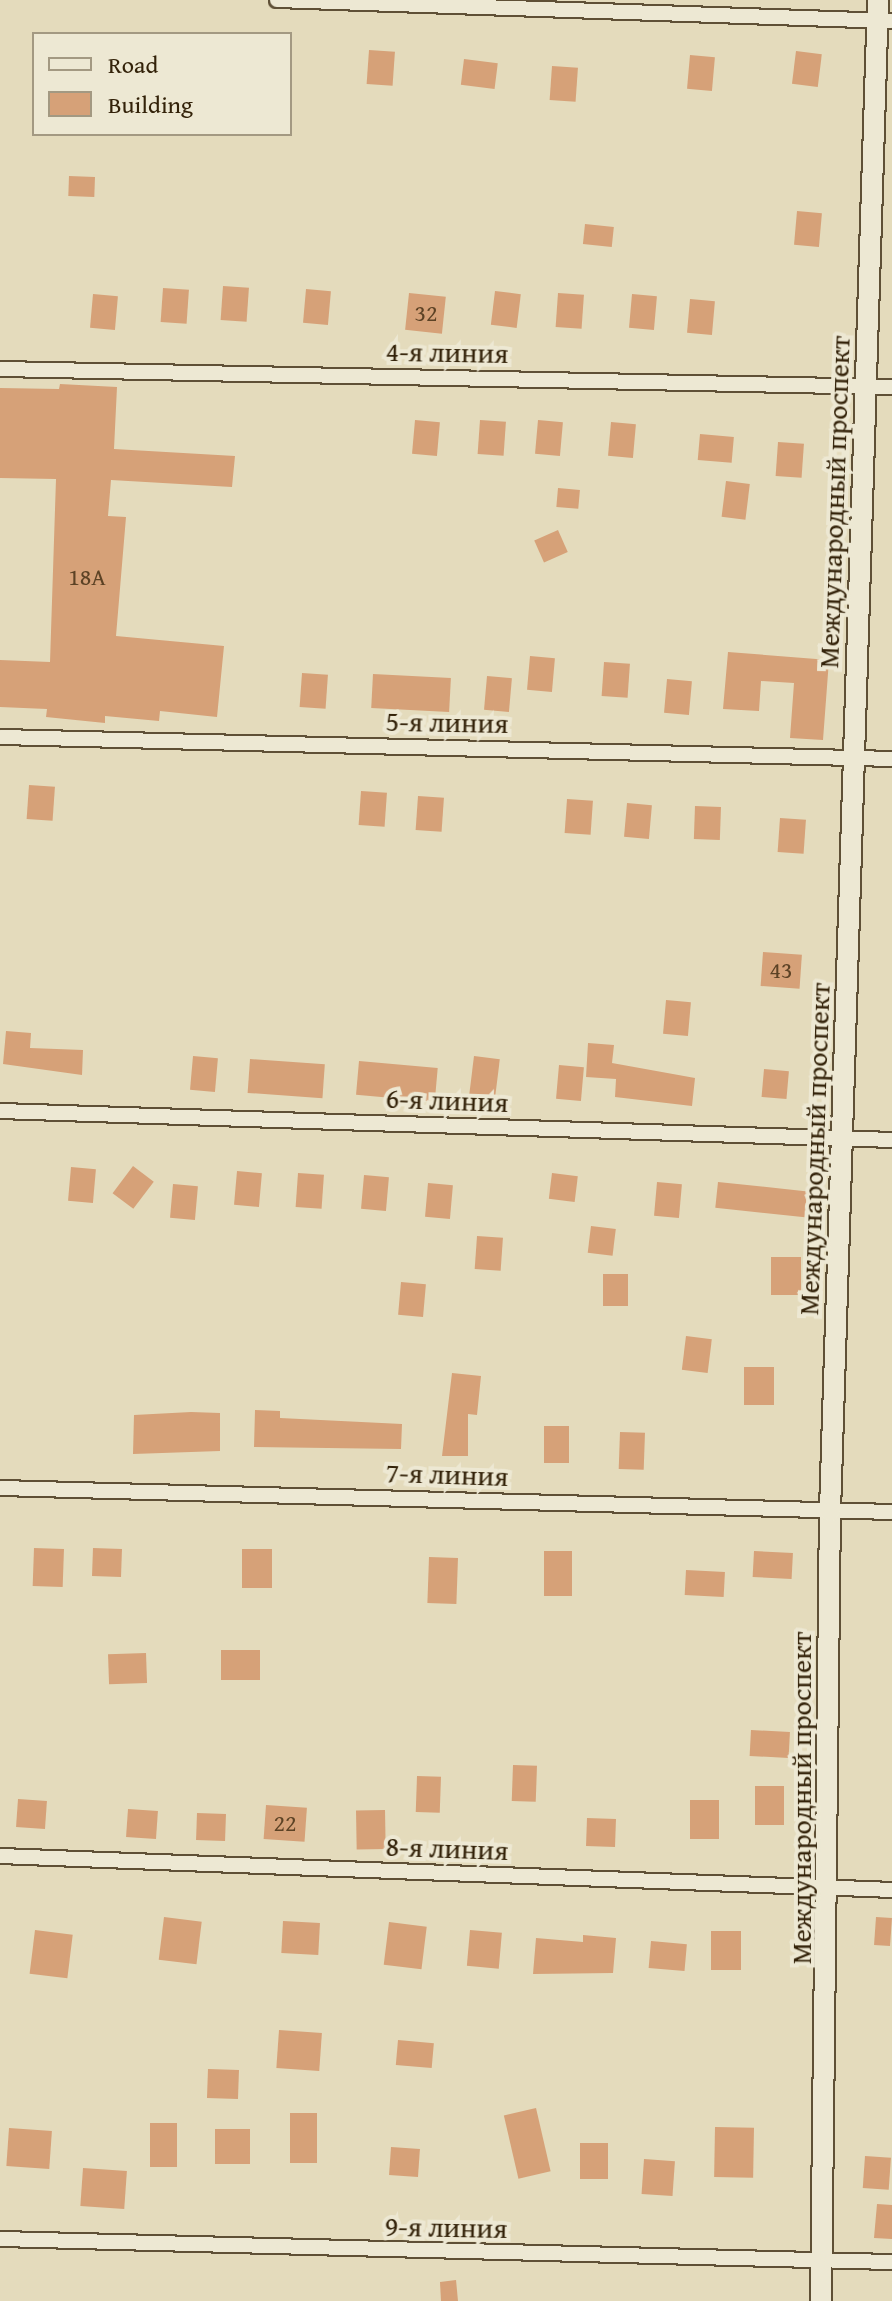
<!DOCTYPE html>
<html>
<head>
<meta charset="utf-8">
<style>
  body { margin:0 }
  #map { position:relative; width:892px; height:2301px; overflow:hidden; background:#e4dbbc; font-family:"Gentium Book Plus",serif }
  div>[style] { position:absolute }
  .building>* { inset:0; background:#d6a178; transform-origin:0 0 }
  .roads { filter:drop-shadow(2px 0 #5f5036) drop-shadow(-2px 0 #5f5036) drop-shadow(0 2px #5f5036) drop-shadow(0 -2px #5f5036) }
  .street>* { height:14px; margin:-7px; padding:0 7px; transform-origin:7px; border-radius:7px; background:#ede8d3 }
  .secondary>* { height:20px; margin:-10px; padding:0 10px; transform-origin:10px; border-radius:10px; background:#ede8d3 }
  span { translate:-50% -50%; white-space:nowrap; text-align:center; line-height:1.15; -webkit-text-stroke:8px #ede8d3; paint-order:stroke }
  .number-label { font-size:24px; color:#5c4225 }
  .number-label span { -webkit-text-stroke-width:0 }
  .street-label { font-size:28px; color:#332209 }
  .legend { position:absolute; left:32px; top:32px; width:260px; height:104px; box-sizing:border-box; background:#ede8d3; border:2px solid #a39982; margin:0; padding:10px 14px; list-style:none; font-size:24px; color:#332209 }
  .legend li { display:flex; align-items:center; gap:16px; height:40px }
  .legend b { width:40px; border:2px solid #a39982 }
</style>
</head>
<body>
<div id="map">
  <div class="building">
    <div style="left:369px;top:50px;width:26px;height:34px;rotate:4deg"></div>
    <div style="left:796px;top:51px;width:26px;height:33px;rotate:7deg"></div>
    <div style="left:690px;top:55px;width:25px;height:34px;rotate:5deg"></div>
    <div style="left:464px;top:59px;width:34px;height:26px;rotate:7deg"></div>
    <div style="left:552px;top:66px;width:26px;height:34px;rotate:4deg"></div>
    <div style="left:69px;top:176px;width:26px;height:20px;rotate:2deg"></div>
    <div style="left:797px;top:211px;width:25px;height:34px;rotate:5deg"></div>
    <div style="left:585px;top:224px;width:29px;height:20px;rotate:6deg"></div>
    <div style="left:223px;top:286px;width:26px;height:34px;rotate:4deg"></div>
    <div style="left:163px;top:288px;width:26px;height:34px;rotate:4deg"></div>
    <div style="left:306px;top:289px;width:25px;height:34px;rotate:5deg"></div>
    <div style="left:495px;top:291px;width:26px;height:34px;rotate:7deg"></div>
    <div style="left:409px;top:293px;width:37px;height:37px;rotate:6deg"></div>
    <div style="left:558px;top:293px;width:26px;height:34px;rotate:4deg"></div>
    <div style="left:93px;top:294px;width:25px;height:34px;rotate:5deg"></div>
    <div style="left:632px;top:294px;width:25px;height:34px;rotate:5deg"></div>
    <div style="left:690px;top:299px;width:25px;height:34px;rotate:5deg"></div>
    <div style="clip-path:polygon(60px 384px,117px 387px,114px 449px,235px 456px,232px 487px,111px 480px,108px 516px,126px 517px,116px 636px,224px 646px,217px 717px,160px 711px,159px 721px,105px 716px,105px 723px,46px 717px,47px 709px,0 707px,0 660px,50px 662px,56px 479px,0 478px,0 388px,59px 389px)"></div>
    <div style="left:415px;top:420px;width:25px;height:34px;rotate:5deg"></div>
    <div style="left:480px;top:420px;width:26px;height:34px;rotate:4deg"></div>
    <div style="left:538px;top:420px;width:25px;height:34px;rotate:5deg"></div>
    <div style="left:611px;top:422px;width:25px;height:34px;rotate:5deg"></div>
    <div style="left:700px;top:434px;width:34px;height:26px;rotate:5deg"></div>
    <div style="left:778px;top:442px;width:26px;height:34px;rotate:4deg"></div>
    <div style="left:726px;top:481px;width:24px;height:36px;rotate:7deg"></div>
    <div style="left:558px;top:488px;width:22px;height:19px;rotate:5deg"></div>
    <div style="left:558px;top:530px;width:24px;height:26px;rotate:66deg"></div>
    <div style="clip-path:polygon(728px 652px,829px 660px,823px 740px,790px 738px,794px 683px,761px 681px,759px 711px,723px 709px)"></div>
    <div style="left:530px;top:656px;width:25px;height:34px;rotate:5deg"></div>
    <div style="left:604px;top:662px;width:26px;height:34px;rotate:4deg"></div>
    <div style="left:302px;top:673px;width:26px;height:34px;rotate:4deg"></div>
    <div style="left:373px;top:674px;width:78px;height:34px;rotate:3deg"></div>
    <div style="left:487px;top:676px;width:25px;height:34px;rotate:5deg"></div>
    <div style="left:667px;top:679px;width:25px;height:34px;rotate:5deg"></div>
    <div style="left:29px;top:785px;width:26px;height:34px;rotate:4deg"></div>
    <div style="left:361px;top:791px;width:26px;height:34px;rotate:4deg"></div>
    <div style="left:418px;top:796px;width:26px;height:34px;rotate:4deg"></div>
    <div style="left:567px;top:799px;width:26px;height:34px;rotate:4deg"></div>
    <div style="left:627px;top:803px;width:25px;height:34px;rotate:5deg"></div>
    <div style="left:695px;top:806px;width:26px;height:33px;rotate:2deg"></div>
    <div style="left:780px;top:818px;width:26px;height:34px;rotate:4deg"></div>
    <div style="left:763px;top:952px;width:39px;height:34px;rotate:4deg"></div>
    <div style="left:666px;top:1000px;width:25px;height:34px;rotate:5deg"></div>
    <div style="clip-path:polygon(6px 1031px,31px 1033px,30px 1048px,83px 1050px,82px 1075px,3px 1064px)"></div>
    <div style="clip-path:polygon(588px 1043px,614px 1045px,612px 1063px,695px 1078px,692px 1106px,615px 1097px,616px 1079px,586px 1077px)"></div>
    <div style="left:193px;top:1056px;width:25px;height:34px;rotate:5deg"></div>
    <div style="left:474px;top:1056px;width:26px;height:44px;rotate:7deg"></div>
    <div style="left:250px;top:1059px;width:75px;height:34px;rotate:4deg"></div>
    <div style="left:359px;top:1061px;width:79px;height:34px;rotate:5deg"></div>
    <div style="left:559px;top:1065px;width:25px;height:34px;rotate:5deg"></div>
    <div style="left:764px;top:1069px;width:25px;height:28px;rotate:5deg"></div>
    <div style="left:133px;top:1166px;width:26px;height:34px;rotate:37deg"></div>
    <div style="left:71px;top:1167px;width:25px;height:34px;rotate:5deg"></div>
    <div style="left:237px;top:1171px;width:25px;height:34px;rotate:5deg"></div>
    <div style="left:298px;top:1173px;width:26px;height:34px;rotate:4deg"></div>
    <div style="left:552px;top:1173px;width:26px;height:26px;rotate:7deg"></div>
    <div style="left:364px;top:1175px;width:25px;height:34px;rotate:5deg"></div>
    <div style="left:657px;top:1182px;width:25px;height:34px;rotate:5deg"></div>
    <div style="left:718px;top:1182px;width:90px;height:26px;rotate:6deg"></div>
    <div style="left:428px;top:1183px;width:25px;height:34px;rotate:5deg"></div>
    <div style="left:173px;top:1184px;width:25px;height:34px;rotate:5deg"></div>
    <div style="left:591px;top:1226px;width:25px;height:27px;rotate:7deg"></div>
    <div style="left:477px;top:1236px;width:26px;height:33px;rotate:4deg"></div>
    <div style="left:771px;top:1257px;width:30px;height:38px"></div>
    <div style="left:603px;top:1274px;width:25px;height:32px"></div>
    <div style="left:401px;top:1282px;width:25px;height:33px;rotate:5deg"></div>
    <div style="left:686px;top:1336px;width:26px;height:34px;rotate:7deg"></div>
    <div style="left:744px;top:1367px;width:30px;height:38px"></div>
    <div style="clip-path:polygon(452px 1373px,481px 1376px,477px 1415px,468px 1414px,468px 1456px,442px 1456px)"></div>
    <div style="clip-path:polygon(255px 1410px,280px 1411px,280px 1418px,402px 1424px,401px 1449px,254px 1447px)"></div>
    <div style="clip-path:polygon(191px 1412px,220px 1413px,220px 1451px,133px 1454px,134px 1415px)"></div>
    <div style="left:544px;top:1426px;width:25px;height:37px"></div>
    <div style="left:620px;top:1432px;width:25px;height:37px;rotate:2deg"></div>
    <div style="left:34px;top:1548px;width:30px;height:38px;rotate:2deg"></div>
    <div style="left:93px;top:1548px;width:29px;height:28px;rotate:2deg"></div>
    <div style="left:272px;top:1549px;width:39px;height:30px;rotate:90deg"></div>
    <div style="left:544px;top:1551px;width:28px;height:45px"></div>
    <div style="left:754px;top:1551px;width:39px;height:26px;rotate:3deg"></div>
    <div style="left:429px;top:1557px;width:29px;height:46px;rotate:2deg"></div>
    <div style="left:686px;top:1570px;width:39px;height:25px;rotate:3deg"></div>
    <div style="left:260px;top:1650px;width:30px;height:39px;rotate:90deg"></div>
    <div style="left:146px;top:1653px;width:30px;height:38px;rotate:88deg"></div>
    <div style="left:751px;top:1730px;width:39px;height:26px;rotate:3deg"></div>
    <div style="left:513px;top:1765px;width:24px;height:36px;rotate:2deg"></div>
    <div style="left:417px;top:1776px;width:24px;height:36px;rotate:2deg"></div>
    <div style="left:755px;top:1786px;width:29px;height:39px"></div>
    <div style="left:18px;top:1799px;width:29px;height:28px;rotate:4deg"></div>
    <div style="left:690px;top:1800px;width:29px;height:39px"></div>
    <div style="left:266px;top:1805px;width:41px;height:34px;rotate:4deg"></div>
    <div style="left:128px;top:1809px;width:30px;height:28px;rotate:4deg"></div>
    <div style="left:385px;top:1810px;width:39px;height:29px;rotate:89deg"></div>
    <div style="left:197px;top:1813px;width:29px;height:27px;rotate:2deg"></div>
    <div style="left:587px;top:1818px;width:29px;height:28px;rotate:2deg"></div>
    <div style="left:164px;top:1917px;width:38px;height:43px;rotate:7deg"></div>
    <div style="left:876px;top:1917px;width:16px;height:28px;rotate:4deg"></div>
    <div style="left:283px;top:1921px;width:37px;height:32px;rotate:3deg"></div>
    <div style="left:389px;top:1922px;width:38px;height:43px;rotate:7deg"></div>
    <div style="left:35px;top:1930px;width:38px;height:44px;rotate:7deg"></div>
    <div style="left:470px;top:1930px;width:32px;height:36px;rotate:5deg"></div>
    <div style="left:711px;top:1931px;width:30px;height:39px"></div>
    <div style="clip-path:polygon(583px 1935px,616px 1938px,613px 1973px,533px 1974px,536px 1938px,583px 1942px)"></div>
    <div style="left:651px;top:1941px;width:36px;height:27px;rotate:5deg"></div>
    <div style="left:279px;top:2030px;width:43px;height:38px;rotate:4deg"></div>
    <div style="left:398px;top:2040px;width:36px;height:25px;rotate:5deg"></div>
    <div style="left:208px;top:2069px;width:31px;height:29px;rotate:2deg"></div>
    <div style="left:536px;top:2108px;width:65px;height:33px;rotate:77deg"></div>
    <div style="left:290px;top:2113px;width:27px;height:50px"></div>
    <div style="left:150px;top:2123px;width:27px;height:44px"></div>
    <div style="left:715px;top:2127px;width:39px;height:50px;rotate:1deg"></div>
    <div style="left:9px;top:2128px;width:43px;height:38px;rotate:4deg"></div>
    <div style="left:215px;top:2129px;width:35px;height:35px"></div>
    <div style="left:580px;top:2143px;width:28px;height:36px"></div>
    <div style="left:391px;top:2147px;width:29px;height:28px;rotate:4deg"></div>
    <div style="left:865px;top:2156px;width:26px;height:32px;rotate:4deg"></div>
    <div style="left:644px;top:2159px;width:31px;height:35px;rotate:4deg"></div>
    <div style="left:83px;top:2168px;width:44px;height:38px;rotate:4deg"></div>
    <div style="clip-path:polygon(877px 2204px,892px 2205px,892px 2239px,874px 2238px)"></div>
    <div style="clip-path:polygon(456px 2280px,458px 2301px,441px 2301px,440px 2282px)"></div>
  </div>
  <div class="roads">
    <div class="street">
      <div style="left:277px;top:0;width:615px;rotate:1.96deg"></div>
      <div style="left:0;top:369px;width:892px;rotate:1.16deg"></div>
      <div style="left:0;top:737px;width:892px;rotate:1.41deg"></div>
      <div style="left:0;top:1111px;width:892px;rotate:1.86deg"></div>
      <div style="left:0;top:1488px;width:892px;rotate:1.54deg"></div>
      <div style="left:0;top:1856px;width:893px;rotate:2.18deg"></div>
      <div style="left:0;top:2239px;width:892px;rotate:1.48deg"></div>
    </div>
    <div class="secondary">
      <div style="left:821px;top:2301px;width:790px;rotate:-89.35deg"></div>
      <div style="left:830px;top:1511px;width:1512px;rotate:-88.18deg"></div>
    </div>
  </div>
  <div class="number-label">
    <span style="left:426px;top:313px">32</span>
    <span style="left:87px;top:577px">18А</span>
    <span style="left:781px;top:970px">43</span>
    <span style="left:285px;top:1823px">22</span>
  </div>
  <div class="street-label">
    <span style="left:447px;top:352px;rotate:1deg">4-я линия</span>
    <span style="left:834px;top:502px;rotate:-88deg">Международный проспект</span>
    <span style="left:447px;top:722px;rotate:1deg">5-я линия</span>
    <span style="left:447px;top:1100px;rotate:2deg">6-я линия</span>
    <span style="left:814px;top:1149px;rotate:-88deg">Международный проспект</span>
    <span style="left:447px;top:1474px;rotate:2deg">7-я линия</span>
    <span style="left:801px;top:1798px;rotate:-90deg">Международный проспект</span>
    <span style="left:447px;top:1848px;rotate:2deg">8-я линия</span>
    <span style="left:446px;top:2227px;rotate:1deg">9-я линия</span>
  </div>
  <ul class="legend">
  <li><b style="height:10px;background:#ede8d3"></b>Road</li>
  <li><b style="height:22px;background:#d6a178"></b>Building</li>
  </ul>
</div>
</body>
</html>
